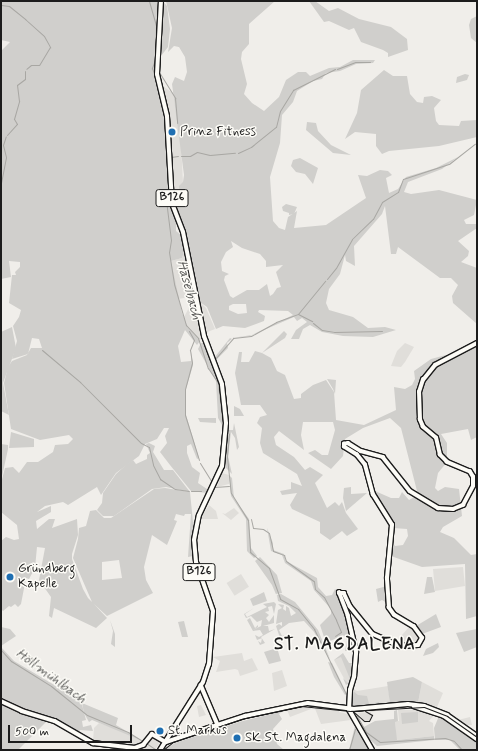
<!DOCTYPE html>
<html>
<head>
<meta charset="utf-8">
<style>
  body { margin:0 }
  #map { position:relative; width:478px; height:751px; overflow:hidden; background:#f0eeea; font-family:Mynerve,sans-serif }
  div>[style] { position:absolute }
  .built>* { inset:0; background:#e0deda; transform-origin:0 0 }
  .green>* { inset:0; background:#d0cfcc }
  .stream>* { height:1px; margin:-0.5px; padding:0 0.5px; transform-origin:0.5px; border-radius:0.5px; background:#a8a7a3 }
  .roads { filter:drop-shadow(1px 0 #1c1c1c) drop-shadow(-1px 0 #1c1c1c) drop-shadow(0 1px #1c1c1c) drop-shadow(0 -1px #1c1c1c) }
  .secondary>* { height:3.5px; margin:-1.75px; padding:0 1.75px; transform-origin:1.75px; border-radius:1.75px; background:#fdfcf7 }
  .primary>* { height:4px; margin:-2px; padding:0 2px; transform-origin:2px; border-radius:2px; background:#fdfcf7 }
  .tram>* { height:1px; margin:-0.5px; padding:0 0.5px; transform-origin:0.5px; border-radius:0.5px; background:#1c1c1c }
  .dots>* { width:11px; height:11px; translate:-50% -50%; box-sizing:border-box; border:2px solid #fdfcf7; border-radius:50% }
  span { translate:-50% -50%; white-space:nowrap; text-align:center; line-height:1.15; -webkit-text-stroke:3px #fdfcf7; paint-order:stroke }
  .shield-label span { padding:1px 3px; background:#fdfcf7; border:1px solid; border-radius:3px; -webkit-text-stroke-width:0 }
  .shield-label { font-size:12px; color:#1c1c1c; font-weight:700 }
  .poi-label { font-size:13px; color:#1c1c1c }
  .left { translate:0 -50%; text-align:left }
  .water-label { font-size:14px; color:#5b5b59; font-style:italic }
  .district-label { font-size:17px; color:#1c1c1c; font-weight:700; letter-spacing:1px }
  .frame { position:absolute; inset:0; border:2px solid #1c1c1c; pointer-events:none }
  .scale { position:absolute; left:8px; top:725px; width:124px; height:18px; box-sizing:border-box; border:2px solid #1c1c1c; border-top:0; padding-left:5px; font-size:12px; line-height:14px; white-space:nowrap; color:#1c1c1c; -webkit-text-stroke:3px #fdfcf7; paint-order:stroke }
</style>
</head>
<body>
<div id="map">
  <div class="built">
    <div style="clip-path:polygon(161px 85px,173px 93px,181px 143px,183px 183px,180px 190px,173px 195px,173px 170px)"></div>
    <div style="clip-path:polygon(185px 249px,202px 334px,200px 341px,188px 327px,184px 317px,191px 304px,190px 297px,178px 299px,174px 280px,171px 261px,182px 258px)"></div>
    <div style="clip-path:polygon(199px 301px,206px 308px,215px 329px,205px 333px)"></div>
    <div style="clip-path:polygon(405px 343px,414px 347px,405px 362px,401px 367px,391px 366px,397px 351px)"></div>
    <div style="clip-path:polygon(222px 473px,229px 475px,229px 484px,217px 487px)"></div>
    <div style="clip-path:polygon(209px 505px,216px 511px,218px 519px,200px 519px)"></div>
    <div style="clip-path:polygon(234px 508px,239px 513px,231px 520px,222px 513px,225px 514px)"></div>
    <div style="clip-path:polygon(463px 567px,465px 586px,435px 591px,433px 569px)"></div>
    <div style="left:241px;top:574px;width:15px;height:17px;rotate:58deg"></div>
    <div style="clip-path:polygon(410px 626px,421px 637px,418px 643px,402px 644px,401px 636px)"></div>
    <div style="clip-path:polygon(242px 653px,244px 661px,252px 658px,258px 670px,240px 676px,238px 670px,235px 669px,216px 672px,220px 661px,213px 657px)"></div>
    <div style="clip-path:polygon(341px 655px,351px 677px,347px 684px,334px 660px)"></div>
    <div style="clip-path:polygon(282px 670px,287px 686px,274px 691px,272px 673px)"></div>
    <div style="clip-path:polygon(422px 682px,443px 693px,437px 707px,418px 703px)"></div>
    <div style="clip-path:polygon(388px 686px,390px 704px,368px 706px,351px 703px,352px 688px,357px 691px)"></div>
    <div style="clip-path:polygon(201px 705px,206px 715px,199px 717px,197px 706px)"></div>
    <div style="clip-path:polygon(309px 705px,311px 709px,290px 717px,287px 710px,284px 710px)"></div>
    <div style="clip-path:polygon(314px 706px,339px 710px,339px 712px,348px 714px,351px 720px,321px 724px)"></div>
    <div style="clip-path:polygon(392px 708px,371px 712px,372px 719px,365px 723px,358px 713px,371px 712px,363px 710px)"></div>
    <div style="clip-path:polygon(398px 710px,414px 710px,434px 715px,429px 721px,433px 723px,434px 736px,396px 740px,395px 721px,399px 721px)"></div>
    <div style="clip-path:polygon(470px 717px,472px 725px,466px 725px,458px 720px)"></div>
    <div style="clip-path:polygon(99px 723px,130px 734px,144px 743px,138px 747px,93px 741px,94px 728px)"></div>
    <div style="clip-path:polygon(152px 737px,160px 742px,155px 750px,131px 750px,142px 747px)"></div>
  </div>
  <div class="green">
    <div style="clip-path:polygon(evenodd,1px 1px,160px 1px,156px 72px,165px 110px,170px 206px,176px 216px,176px 231px,182px 236px,185px 249px,182px 258px,171px 261px,182px 313px,188px 327px,200px 341px,197px 345px,185px 330px,178px 346px,181px 362px,191px 361px,191px 351px,193px 365px,186px 389px,186px 415px,199px 458px,197px 459px,191px 444px,187px 446px,187px 453px,192px 467px,200px 473px,198px 483px,207px 489px,207px 493px,191px 491px,170px 465px,160px 452px,167px 443px,165px 436px,169px 428px,164px 428px,157px 439px,145px 444px,139px 456px,116px 473px,101px 495px,97px 487px,68px 505px,63px 502px,45px 506px,37px 512px,51px 506px,51px 512px,36px 521px,37px 529px,49px 519px,55px 519px,52px 528px,77px 519px,78px 535px,72px 554px,72px 559px,83px 589px,88px 598px,92px 602px,73px 558px,78px 539px,79px 528px,86px 526px,90px 511px,96px 510px,104px 518px,111px 518px,154px 489px,165px 488px,190px 492px,193px 522px,195px 523px,193px 556px,188px 557px,191px 514px,185px 514px,184px 516px,176px 514px,174px 520px,177px 521px,167px 545px,152px 535px,144px 567px,146px 580px,153px 593px,107px 616px,94px 604px,107px 618px,96px 628px,54px 608px,52px 618px,49px 616px,51px 597px,39px 580px,45px 548px,37px 547px,35px 568px,29px 579px,26px 578px,21px 604px,18px 607px,15px 604px,11px 607px,9px 606px,3px 611px,1px 609px,1px 541px,6px 537px,14px 540px,19px 539px,17px 525px,1px 512px,1px 483px,5px 468px,13px 467px,19px 473px,27px 462px,38px 462px,53px 452px,55px 445px,68px 444px,73px 439px,69px 435px,40px 440px,11px 429px,4px 383px,8px 367px,12px 361px,27px 355px,31px 348px,42px 348px,39px 339px,32px 338px,28px 354px,12px 359px,17px 341px,13px 326px,19px 317px,21px 310px,9px 303px,12px 275px,16px 275px,15px 272px,20px 267px,20px 262px,9px 261px,11px 277px,1px 279px,1px 51px,10px 42px,1px 40px,1px 1px,119px 560px,122px 578px,102px 580px,102px 562px,119px 560px)"></div>
    <div style="clip-path:polygon(163px 1px,167px 6px,170px 29px,168px 47px,161px 56px)"></div>
    <div style="clip-path:polygon(evenodd,166px 1px,275px 1px,249px 24px,249px 44px,242px 52px,241px 59px,247px 84px,244px 94px,252px 103px,264px 111px,279px 97px,286px 80px,298px 72px,306px 72px,310px 76px,329px 68px,340px 67px,353px 60px,375px 60px,373px 63px,356px 64px,340px 71px,326px 73px,322px 79px,313px 81px,297px 91px,293px 102px,282px 115px,280px 143px,270px 177px,273px 221px,279px 228px,285px 230px,288px 217px,297px 211px,294px 228px,326px 225px,366px 198px,358px 175px,367px 176px,380px 170px,388px 171px,392px 175px,386px 178px,389px 193px,398px 189px,406px 177px,436px 168px,458px 157px,442px 169px,408px 182px,404px 192px,411px 194px,439px 190px,477px 200px,474px 215px,464px 220px,466px 224px,477px 224px,477px 228px,458px 241px,469px 251px,468px 256px,461px 262px,477px 268px,477px 324px,453px 303px,452px 296px,458px 285px,451px 278px,440px 278px,398px 247px,396px 254px,391px 254px,385px 206px,382px 214px,354px 246px,355px 266px,346px 261px,345px 255px,340px 274px,329px 289px,326px 303px,329px 310px,353px 317px,368px 328px,385px 327px,396px 330px,373px 337px,343px 336px,322px 332px,310px 325px,303px 329px,299px 339px,291px 339px,296px 330px,307px 322px,302px 318px,297px 321px,294px 317px,250px 336px,232px 338px,252px 335px,293px 315px,288px 311px,259px 310px,258px 312px,265px 316px,264px 321px,245px 328px,223px 326px,216px 329px,207px 307px,197px 300px,184px 230px,173px 199px,173px 195px,179px 191px,179px 186px,183px 182px,184px 175px,172px 84px,175px 77px,184px 81px,187px 72px,185px 57px,179px 47px,174px 46px,168px 52px,172px 28px,166px 1px,231px 241px,242px 248px,260px 254px,266px 261px,266px 267px,283px 265px,276px 272px,281px 287px,277px 288px,273px 294px,270px 296px,267px 284px,259px 290px,247px 290px,233px 298px,230px 296px,224px 280px,225px 276px,229px 274px,222px 271px,221px 262px,226px 252px,233px 247px,231px 241px,166px 1px,233px 304px,246px 304px,247px 313px,238px 314px,229px 310px,229px 306px,233px 304px)"></div>
    <div style="clip-path:polygon(309px 1px,315px 1px,329px 11px,338px 8px,359px 19px,391px 27px,407px 39px,408px 50px,388px 57px,388px 53px,383px 50px,361px 42px,354px 28px,349px 30px,329px 21px,324px 22px)"></div>
    <div style="clip-path:polygon(477px 16px,477px 43px,471px 38px,469px 25px,471px 19px)"></div>
    <div style="clip-path:polygon(384px 70px,393px 76px,407px 76px,410px 94px,417px 102px,423px 103px,424px 97px,432px 96px,441px 100px,434px 108px,436px 121px,439px 125px,459px 126px,461px 121px,477px 120px,477px 137px,439px 146px,389px 151px,382px 154px,376px 146px,376px 134px,355px 132px,345px 139px,357px 113px,361px 90px)"></div>
    <div style="clip-path:polygon(465px 74px,469px 75px,467px 80px,456px 83px,457px 77px)"></div>
    <div style="clip-path:polygon(307px 122px,316px 123px,318px 131px,331px 145px,351px 155px,333px 153px,306px 130px)"></div>
    <div style="clip-path:polygon(300px 158px,318px 168px,313px 184px,305px 174px,296px 172px,291px 166px,293px 160px)"></div>
    <div style="clip-path:polygon(286px 204px,297px 207px,294px 214px,289px 215px,289px 213px,283px 211px,282px 207px)"></div>
    <div style="clip-path:polygon(12px 327px,16px 348px,3px 383px,9px 415px,1px 411px,1px 332px)"></div>
    <div style="clip-path:polygon(284px 331px,287px 334px,285px 338px,262px 353px,271px 358px,277px 371px,285px 375px,294px 399px,301px 398px,301px 394px,313px 385px,326px 380px,334px 392px,336px 420px,364px 425px,396px 410px,394px 387px,405px 389px,412px 385px,415px 379px,414px 371px,431px 359px,446px 355px,450px 357px,477px 344px,477px 437px,471px 440px,468px 429px,441px 434px,447px 443px,447px 462px,438px 473px,435px 488px,438px 491px,445px 487px,459px 489px,462px 516px,443px 527px,440px 532px,454px 538px,471px 555px,477px 554px,477px 616px,466px 619px,465px 564px,422px 567px,391px 556px,392px 542px,395px 546px,403px 545px,408px 536px,407px 529px,393px 528px,375px 496px,372px 486px,375px 491px,391px 498px,399px 498px,402px 492px,409px 500px,418px 495px,401px 428px,390px 418px,363px 428px,345px 439px,343px 456px,331px 469px,308px 453px,315px 450px,322px 455px,328px 455px,335px 430px,333px 422px,303px 422px,301px 435px,304px 450px,279px 431px,274px 437px,276px 445px,294px 457px,305px 470px,310px 467px,323px 475px,315px 483px,327px 508px,335px 502px,339px 506px,342px 502px,346px 513px,358px 529px,347px 536px,342px 531px,330px 540px,320px 533px,320px 522px,292px 509px,290px 505px,297px 493px,282px 495px,280px 491px,291px 489px,291px 482px,302px 486px,297px 474px,263px 453px,260px 443px,262px 428px,257px 423px,260px 417px,267px 415px,260px 405px,241px 405px,235px 373px,239px 352px,242px 352px,241px 362px,249px 362px,255px 351px,262px 353px)"></div>
    <div style="clip-path:polygon(230px 338px,232px 339px,227px 343px,228px 348px,215px 361px,214px 358px)"></div>
    <div style="clip-path:polygon(201px 343px,203px 343px,218px 378px,225px 430px,218px 418px,216px 381px,198px 349px)"></div>
    <div style="clip-path:polygon(327px 379px,336px 380px,335px 394px,333px 389px)"></div>
    <div style="clip-path:polygon(234px 406px,240px 409px,244px 416px,234px 416px)"></div>
    <div style="clip-path:polygon(198px 418px,216px 418px,216px 423px,200px 422px)"></div>
    <div style="clip-path:polygon(234px 423px,239px 447px,237px 450px,235px 438px,231px 432px,228px 456px,232px 474px,224px 466px,228px 430px,233px 430px)"></div>
    <div style="clip-path:polygon(11px 432px,34px 439px,34px 447px,9px 448px)"></div>
    <div style="clip-path:polygon(149px 443px,155px 446px,153px 452px,164px 470px,173px 470px,190px 492px,166px 487px,152px 489px,114px 516px,103px 516px,97px 510px,102px 503px,103px 493px,116px 474px,127px 464px,133px 460px,136px 464px,147px 459px,147px 455px,150px 453px,146px 444px)"></div>
    <div style="clip-path:polygon(1px 444px,8px 445px,8px 449px,1px 481px)"></div>
    <div style="clip-path:polygon(229px 475px,232px 478px,234px 498px,249px 519px,251px 548px,257px 556px,254px 558px,247px 551px,246px 519px,231px 496px)"></div>
    <div style="clip-path:polygon(351px 487px,351px 494px,367px 493px,346px 511px,343px 498px,344px 488px)"></div>
    <div style="clip-path:polygon(267px 528px,273px 543px,273px 550px,284px 554px,286px 561px,317px 578px,318px 587px,326px 596px,332px 595px,335px 589px,337px 591px,346px 613px,355px 651px,345px 651px,347px 640px,343px 635px,326px 643px,320px 625px,331px 614px,331px 609px,314px 590px,311px 581px,285px 563px,282px 555px,271px 551px)"></div>
    <div style="clip-path:polygon(260px 557px,277px 575px,282px 593px,276px 594px,278px 599px,272px 585px,255px 561px)"></div>
    <div style="clip-path:polygon(427px 577px,432px 577px,435px 592px,424px 594px)"></div>
    <div style="clip-path:polygon(387px 586px,387px 603px,382px 600px,378px 602px,376px 589px)"></div>
    <div style="clip-path:polygon(264px 592px,267px 601px,253px 606px,250px 599px)"></div>
    <div style="clip-path:polygon(281px 594px,295px 602px,318px 630px,330px 659px,314px 632px,304px 621px,289px 623px,279px 630px,282px 636px,285px 635px,280px 638px,276px 626px,279px 624px,282px 626px,282px 622px,276px 624px,278px 610px,282px 608px,278px 604px,284px 605px,283px 609px,286px 611px,286px 606px,289px 608px,291px 616px,296px 613px,289px 606px,278px 601px,277px 595px)"></div>
    <div style="clip-path:polygon(274px 602px,276px 604px,274px 614px,272px 606px,268px 607px,269px 611px,265px 612px,269px 615px,266px 618px,269px 622px,274px 615px,274px 623px,263px 626px,268px 626px,269px 631px,275px 629px,261px 637px,265px 643px,260px 645px,258px 641px,261px 643px,262px 638px,257px 640px,255px 635px,259px 637px,263px 635px,260px 630px,253px 631px,247px 620px,250px 618px,255px 628px,258px 625px,258px 627px,253px 630px,261px 626px,262px 620px,257px 622px,251px 616px,246px 618px,244px 614px,254px 608px,245px 614px,247px 617px,267px 607px,263px 604px)"></div>
    <div style="clip-path:polygon(436px 614px,441px 627px,422px 634px,416px 626px)"></div>
    <div style="clip-path:polygon(110px 620px,115px 634px,115px 647px,111px 644px,113px 631px)"></div>
    <div style="clip-path:polygon(184px 621px,188px 637px,182px 637px,178px 622px)"></div>
    <div style="clip-path:polygon(1px 627px,10px 629px,16px 636px,1px 646px)"></div>
    <div style="clip-path:polygon(477px 629px,477px 647px,464px 652px,456px 633px)"></div>
    <div style="clip-path:polygon(438px 643px,439px 647px,433px 653px,423px 656px,426px 649px)"></div>
    <div style="clip-path:polygon(1px 647px,14px 661px,81px 701px,86px 720px,82px 721px,83px 727px,91px 725px,93px 731px,80px 730px,77px 734px,52px 721px,89px 742px,47px 721px,18px 750px,1px 750px)"></div>
    <div style="clip-path:polygon(277px 648px,281px 661px,269px 664px,264px 652px)"></div>
    <div style="clip-path:polygon(343px 653px,349px 663px,355px 663px,351px 682px,346px 685px,343px 678px,348px 683px,350px 679px,341px 657px,334px 660px)"></div>
    <div style="clip-path:polygon(328px 662px,332px 663px,347px 694px,345px 695px,334px 677px)"></div>
    <div style="clip-path:polygon(413px 677px,422px 682px,418px 703px,390px 704px,387px 682px)"></div>
    <div style="clip-path:polygon(352px 690px,358px 695px,367px 696px,369px 704px,379px 702px,379px 705px,352px 706px)"></div>
    <div style="clip-path:polygon(82px 703px,118px 718px,116px 725px,145px 742px,92px 720px,89px 722px,84px 713px)"></div>
    <div style="clip-path:polygon(397px 710px,398px 721px,395px 722px,397px 740px,434px 736px,434px 740px,377px 746px,369px 739px,362px 728px,375px 721px,394px 719px,394px 711px)"></div>
    <div style="clip-path:polygon(283px 711px,279px 714px,282px 719px,273px 729px,277px 744px,284px 750px,165px 750px,175px 743px,239px 722px)"></div>
    <div style="clip-path:polygon(418px 712px,418px 722px,402px 724px,401px 713px)"></div>
    <div style="clip-path:polygon(439px 716px,477px 741px,477px 750px,460px 750px,450px 740px,435px 740px,434px 728px)"></div>
    <div style="clip-path:polygon(355px 726px,356px 729px,369px 750px,349px 750px)"></div>
  </div>
  <div class="stream">
    <div style="left:149px;top:1px;width:26px;rotate:74deg"></div>
    <div style="left:156px;top:26px;width:34px;rotate:92deg"></div>
    <div style="left:155px;top:60px;width:9px;rotate:111deg"></div>
    <div style="left:152px;top:68px;width:12px;rotate:70deg"></div>
    <div style="left:1px;top:5px;width:8px;rotate:7deg"></div>
    <div style="left:9px;top:6px;width:21px;rotate:39deg"></div>
    <div style="left:25px;top:19px;width:25px;rotate:42deg"></div>
    <div style="left:44px;top:36px;width:13px;rotate:61deg"></div>
    <div style="left:50px;top:47px;width:21px;rotate:121deg"></div>
    <div style="left:39px;top:65px;width:8px;rotate:180deg"></div>
    <div style="left:31px;top:65px;width:6px;rotate:141deg"></div>
    <div style="left:337px;top:69px;width:19px;rotate:-21deg"></div>
    <div style="left:355px;top:62px;width:15px"></div>
    <div style="left:159px;top:72px;width:31px;rotate:58deg"></div>
    <div style="left:175px;top:98px;width:25px;rotate:85deg"></div>
    <div style="left:166px;top:133px;width:21px;rotate:87deg"></div>
    <div style="left:7px;top:135px;width:15px;rotate:-48deg"></div>
    <div style="left:17px;top:124px;width:6px;rotate:-121deg"></div>
    <div style="left:14px;top:119px;width:19px;rotate:-74deg"></div>
    <div style="left:19px;top:101px;width:16px;rotate:-97deg"></div>
    <div style="left:17px;top:85px;width:10px;rotate:-37deg"></div>
    <div style="left:25px;top:79px;width:8px;rotate:-90deg"></div>
    <div style="left:238px;top:153px;width:14px;rotate:-25deg"></div>
    <div style="left:251px;top:147px;width:32px;rotate:-39deg"></div>
    <div style="left:276px;top:127px;width:16px;rotate:-76deg"></div>
    <div style="left:280px;top:111px;width:25px;rotate:-58deg"></div>
    <div style="left:293px;top:90px;width:47px;rotate:-26.6deg"></div>
    <div style="left:181px;top:156px;width:9px"></div>
    <div style="left:190px;top:156px;width:8px;rotate:-30deg"></div>
    <div style="left:197px;top:152px;width:13px;rotate:13deg"></div>
    <div style="left:210px;top:155px;width:25px;rotate:-5deg"></div>
    <div style="left:171px;top:157px;width:7px;rotate:-8deg"></div>
    <div style="left:1px;top:183px;width:26px;rotate:-79deg"></div>
    <div style="left:6px;top:157px;width:12px;rotate:-104deg"></div>
    <div style="left:3px;top:145px;width:9px;rotate:-72deg"></div>
    <div style="left:169px;top:187px;width:13px;rotate:103deg"></div>
    <div style="left:166px;top:200px;width:40px;rotate:82.9deg"></div>
    <div style="left:171px;top:240px;width:12px;rotate:99deg"></div>
    <div style="left:169px;top:252px;width:32px;rotate:81deg"></div>
    <div style="left:174px;top:284px;width:43px;rotate:73.7deg"></div>
    <div style="left:186px;top:325px;width:18px;rotate:47deg"></div>
    <div style="left:198px;top:338px;width:32px;rotate:72deg"></div>
    <div style="left:208px;top:368px;width:18px;rotate:56deg"></div>
    <div style="left:218px;top:383px;width:43px;rotate:83.4deg"></div>
    <div style="left:327px;top:279px;width:14px;rotate:-51deg"></div>
    <div style="left:336px;top:268px;width:33px;rotate:-61deg"></div>
    <div style="left:352px;top:239px;width:29px;rotate:-44deg"></div>
    <div style="left:373px;top:219px;width:19px;rotate:-62deg"></div>
    <div style="left:382px;top:202px;width:19px;rotate:-32deg"></div>
    <div style="left:398px;top:192px;width:14px;rotate:-69deg"></div>
    <div style="left:403px;top:179px;width:48px;rotate:-18.1deg"></div>
    <div style="left:449px;top:164px;width:33px;rotate:-38deg"></div>
    <div style="left:298px;top:314px;width:16px;rotate:27deg"></div>
    <div style="left:313px;top:323px;width:11px;rotate:38deg"></div>
    <div style="left:322px;top:330px;width:12px;rotate:9deg"></div>
    <div style="left:334px;top:332px;width:48px;rotate:-1.2deg"></div>
    <div style="left:189px;top:331px;width:10px;rotate:61deg"></div>
    <div style="left:194px;top:340px;width:11px;rotate:112deg"></div>
    <div style="left:190px;top:350px;width:13px;rotate:81deg"></div>
    <div style="left:192px;top:363px;width:27px;rotate:105deg"></div>
    <div style="left:185px;top:389px;width:26px;rotate:90deg"></div>
    <div style="left:185px;top:415px;width:47px;rotate:72.7deg"></div>
    <div style="left:42px;top:350px;width:50px;rotate:40.1deg"></div>
    <div style="left:80px;top:382px;width:86px;rotate:45deg"></div>
    <div style="left:141px;top:443px;width:9px;rotate:27deg"></div>
    <div style="left:149px;top:447px;width:18px;rotate:77deg"></div>
    <div style="left:153px;top:465px;width:16px;rotate:63deg"></div>
    <div style="left:160px;top:479px;width:18px;rotate:34deg"></div>
    <div style="left:175px;top:489px;width:14px;rotate:8deg"></div>
    <div style="left:215px;top:359px;width:28px;rotate:-49deg"></div>
    <div style="left:233px;top:338px;width:18px;rotate:-6deg"></div>
    <div style="left:251px;top:336px;width:29px;rotate:-29deg"></div>
    <div style="left:276px;top:322px;width:23px;rotate:-20deg"></div>
    <div style="left:298px;top:314px;width:43px;rotate:-50.7deg"></div>
    <div style="left:226px;top:430px;width:5px;rotate:53deg"></div>
    <div style="left:229px;top:434px;width:23px;rotate:95deg"></div>
    <div style="left:227px;top:457px;width:36px;rotate:84deg"></div>
    <div style="left:231px;top:493px;width:32px;rotate:58deg"></div>
    <div style="left:248px;top:520px;width:32px;rotate:86deg"></div>
    <div style="left:250px;top:552px;width:25px;rotate:40deg"></div>
    <div style="left:269px;top:568px;width:33px;rotate:70deg"></div>
    <div style="left:280px;top:599px;width:21px;rotate:29deg"></div>
    <div style="left:298px;top:609px;width:26px;rotate:51deg"></div>
    <div style="left:314px;top:629px;width:72px;rotate:63.8deg"></div>
    <div style="left:200px;top:463px;width:25px;rotate:58deg"></div>
    <div style="left:215px;top:487px;width:14px;rotate:-4deg"></div>
    <div style="left:191px;top:491px;width:10px"></div>
    <div style="left:251px;top:519px;width:9px;rotate:77deg"></div>
    <div style="left:253px;top:528px;width:10px;rotate:6deg"></div>
    <div style="left:263px;top:529px;width:7px;rotate:34deg"></div>
    <div style="left:269px;top:533px;width:18px;rotate:77deg"></div>
    <div style="left:273px;top:551px;width:12px;rotate:20deg"></div>
    <div style="left:284px;top:555px;width:6px;rotate:72deg"></div>
    <div style="left:286px;top:561px;width:34px;rotate:36deg"></div>
    <div style="left:314px;top:581px;width:8px;rotate:83deg"></div>
    <div style="left:315px;top:589px;width:12px;rotate:42deg"></div>
    <div style="left:324px;top:597px;width:26px;rotate:62deg"></div>
    <div style="left:336px;top:620px;width:13px;rotate:67deg"></div>
    <div style="left:341px;top:632px;width:7px;rotate:146deg"></div>
    <div style="left:1px;top:650px;width:15px;rotate:48deg"></div>
    <div style="left:11px;top:661px;width:47px;rotate:32deg"></div>
    <div style="left:51px;top:686px;width:46px;rotate:38.9deg"></div>
    <div style="left:87px;top:715px;width:44px;rotate:22.5deg"></div>
    <div style="left:128px;top:732px;width:19px;rotate:32deg"></div>
    <div style="left:356px;top:714px;width:21px;rotate:61deg"></div>
    <div style="left:366px;top:732px;width:17px;rotate:36deg"></div>
    <div style="left:380px;top:742px;width:65px;rotate:-3.5deg"></div>
    <div style="left:445px;top:738px;width:9px;rotate:18deg"></div>
    <div style="left:454px;top:741px;width:12px;rotate:48deg"></div>
    <div style="left:146px;top:743px;width:11px;rotate:34deg"></div>
    <div style="left:349px;top:750px;width:22px;rotate:-74deg"></div>
  </div>
  <div class="roads">
    <div class="secondary">
      <div style="left:201px;top:685px;width:43px;rotate:67deg"></div>
      <div style="left:1px;top:701px;width:23px;rotate:25deg"></div>
      <div style="left:22px;top:711px;width:34px;rotate:17deg"></div>
      <div style="left:55px;top:721px;width:44px;rotate:30.1deg"></div>
      <div style="left:93px;top:743px;width:42px;rotate:6.8deg"></div>
      <div style="left:135px;top:748px;width:9px;rotate:-21deg"></div>
      <div style="left:143px;top:745px;width:14px;rotate:-51deg"></div>
      <div style="left:152px;top:734px;width:16px;rotate:30deg"></div>
      <div style="left:166px;top:742px;width:83px;rotate:-18.2deg"></div>
      <div style="left:245px;top:716px;width:64px;rotate:-11.7deg"></div>
      <div style="left:308px;top:703px;width:46px;rotate:7.4deg"></div>
      <div style="left:354px;top:709px;width:54px;rotate:-5.3deg"></div>
      <div style="left:408px;top:704px;width:16px;rotate:7deg"></div>
      <div style="left:424px;top:706px;width:25px;rotate:21deg"></div>
      <div style="left:447px;top:715px;width:37px;rotate:35deg"></div>
      <div style="left:414px;top:706px;width:32px;rotate:18deg"></div>
      <div style="left:444px;top:716px;width:40px;rotate:34.9deg"></div>
      <div style="left:372px;top:750px;width:46px;rotate:-119.9deg"></div>
      <div style="left:349px;top:710px;width:20px;rotate:-87deg"></div>
      <div style="left:350px;top:690px;width:14px;rotate:-73deg"></div>
      <div style="left:354px;top:677px;width:25px;rotate:-85deg"></div>
      <div style="left:356px;top:652px;width:37px;rotate:-103deg"></div>
      <div style="left:348px;top:616px;width:25px;rotate:-111deg"></div>
      <div style="left:339px;top:593px;width:5px"></div>
      <div style="left:344px;top:593px;width:14px;rotate:65deg"></div>
      <div style="left:350px;top:606px;width:36px;rotate:51deg"></div>
      <div style="left:373px;top:634px;width:30px;rotate:24deg"></div>
      <div style="left:400px;top:646px;width:18px;rotate:-3deg"></div>
      <div style="left:418px;top:645px;width:8px;rotate:-60deg"></div>
      <div style="left:422px;top:638px;width:14px;rotate:-126deg"></div>
      <div style="left:414px;top:627px;width:23px;rotate:-149deg"></div>
      <div style="left:394px;top:615px;width:9px;rotate:-126deg"></div>
      <div style="left:389px;top:608px;width:30px;rotate:-94deg"></div>
      <div style="left:387px;top:578px;width:53px;rotate:-84.6deg"></div>
      <div style="left:392px;top:525px;width:36px;rotate:-122deg"></div>
      <div style="left:373px;top:495px;width:31px;rotate:-105deg"></div>
      <div style="left:365px;top:465px;width:13px;rotate:-129deg"></div>
      <div style="left:357px;top:455px;width:15px;rotate:-148deg"></div>
      <div style="left:344px;top:447px;width:3px;rotate:-90deg"></div>
      <div style="left:344px;top:444px;width:4px;rotate:-14deg"></div>
      <div style="left:348px;top:443px;width:15px;rotate:32deg"></div>
      <div style="left:361px;top:451px;width:23px;rotate:15deg"></div>
      <div style="left:383px;top:457px;width:43px;rotate:51.5deg"></div>
      <div style="left:410px;top:491px;width:33px;rotate:31deg"></div>
      <div style="left:438px;top:508px;width:15px;rotate:4deg"></div>
      <div style="left:453px;top:509px;width:11px;rotate:-22deg"></div>
      <div style="left:463px;top:505px;width:21px;rotate:-62deg"></div>
      <div style="left:473px;top:486px;width:9px;rotate:-90deg"></div>
      <div style="left:473px;top:477px;width:6px;rotate:-121deg"></div>
      <div style="left:470px;top:472px;width:25px;rotate:-157deg"></div>
      <div style="left:447px;top:462px;width:10px;rotate:-135deg"></div>
      <div style="left:440px;top:455px;width:17px;rotate:-103deg"></div>
      <div style="left:436px;top:438px;width:17px;rotate:-140deg"></div>
      <div style="left:423px;top:427px;width:8px;rotate:-113deg"></div>
      <div style="left:420px;top:420px;width:28px;rotate:-92deg"></div>
      <div style="left:419px;top:392px;width:13px;rotate:-72deg"></div>
      <div style="left:423px;top:380px;width:19px;rotate:-51deg"></div>
      <div style="left:435px;top:365px;width:47px;rotate:-27.6deg"></div>
    </div>
    <div class="primary">
      <div style="left:160px;top:750px;width:80px;rotate:-57.7deg"></div>
      <div style="left:203px;top:682px;width:19px;rotate:-72deg"></div>
      <div style="left:209px;top:664px;width:53px;rotate:-85.7deg"></div>
      <div style="left:213px;top:611px;width:52px;rotate:-109.1deg"></div>
      <div style="left:196px;top:562px;width:22px;rotate:-95deg"></div>
      <div style="left:194px;top:540px;width:25px;rotate:-79deg"></div>
      <div style="left:199px;top:515px;width:54px;rotate:-64.9deg"></div>
      <div style="left:222px;top:466px;width:43px;rotate:-84.7deg"></div>
      <div style="left:226px;top:423px;width:39px;rotate:-96deg"></div>
      <div style="left:222px;top:384px;width:51px;rotate:-110.6deg"></div>
      <div style="left:204px;top:336px;width:106px;rotate:-101.4deg"></div>
      <div style="left:183px;top:232px;width:31px;rotate:-111deg"></div>
      <div style="left:172px;top:203px;width:87px;rotate:-93.3deg"></div>
      <div style="left:167px;top:116px;width:43px;rotate:-103.4deg"></div>
      <div style="left:157px;top:74px;width:73px;rotate:-86.9deg"></div>
    </div>
  </div>
  <div class="tram">
    <div style="left:354px;top:712px;width:13px;rotate:42deg"></div>
    <div style="left:364px;top:721px;width:5px"></div>
    <div style="left:369px;top:721px;width:7px;rotate:-63deg"></div>
    <div style="left:372px;top:715px;width:8px;rotate:-150deg"></div>
    <div style="left:163px;top:750px;width:13px;rotate:-39deg"></div>
    <div style="left:173px;top:742px;width:72px;rotate:-18.7deg"></div>
    <div style="left:241px;top:719px;width:61px;rotate:-12.2deg"></div>
    <div style="left:301px;top:706px;width:49px;rotate:5.8deg"></div>
    <div style="left:350px;top:711px;width:74px;rotate:-3.1deg"></div>
    <div style="left:424px;top:707px;width:25px;rotate:21deg"></div>
    <div style="left:447px;top:716px;width:37px;rotate:35deg"></div>
  </div>
  <div class="dots">
    <div style="left:172px;top:132px;background:#1f6fb2"></div>
    <div style="left:10px;top:577px;background:#1f6fb2"></div>
    <div style="left:160px;top:731px;background:#1f6fb2"></div>
    <div style="left:237px;top:738px;background:#1f6fb2"></div>
  </div>
  <div class="shield-label">
    <span style="left:172px;top:198px">B126</span>
    <span style="left:199px;top:572px">B126</span>
  </div>
  <div class="poi-label">
    <span class="left" style="left:180px;top:132px">Prinz Fitness</span>
    <span class="left" style="left:18px;top:577px">Gründberg<br>Kapelle</span>
    <span class="left" style="left:168px;top:731px">St. Markus</span>
    <span class="left" style="left:245px;top:738px">SK St. Magdalena</span>
  </div>
  <div class="water-label">
    <span style="left:189px;top:290px;rotate:75deg">Haselbach</span>
    <span style="left:51px;top:676px;rotate:36deg">Höllmühlbach</span>
  </div>
  <div class="district-label">
    <span style="left:345px;top:645px">ST. MAGDALENA</span>
  </div>
  <div class="frame"></div>
  <div class="scale">500 m</div>
</div>
</body>
</html>
